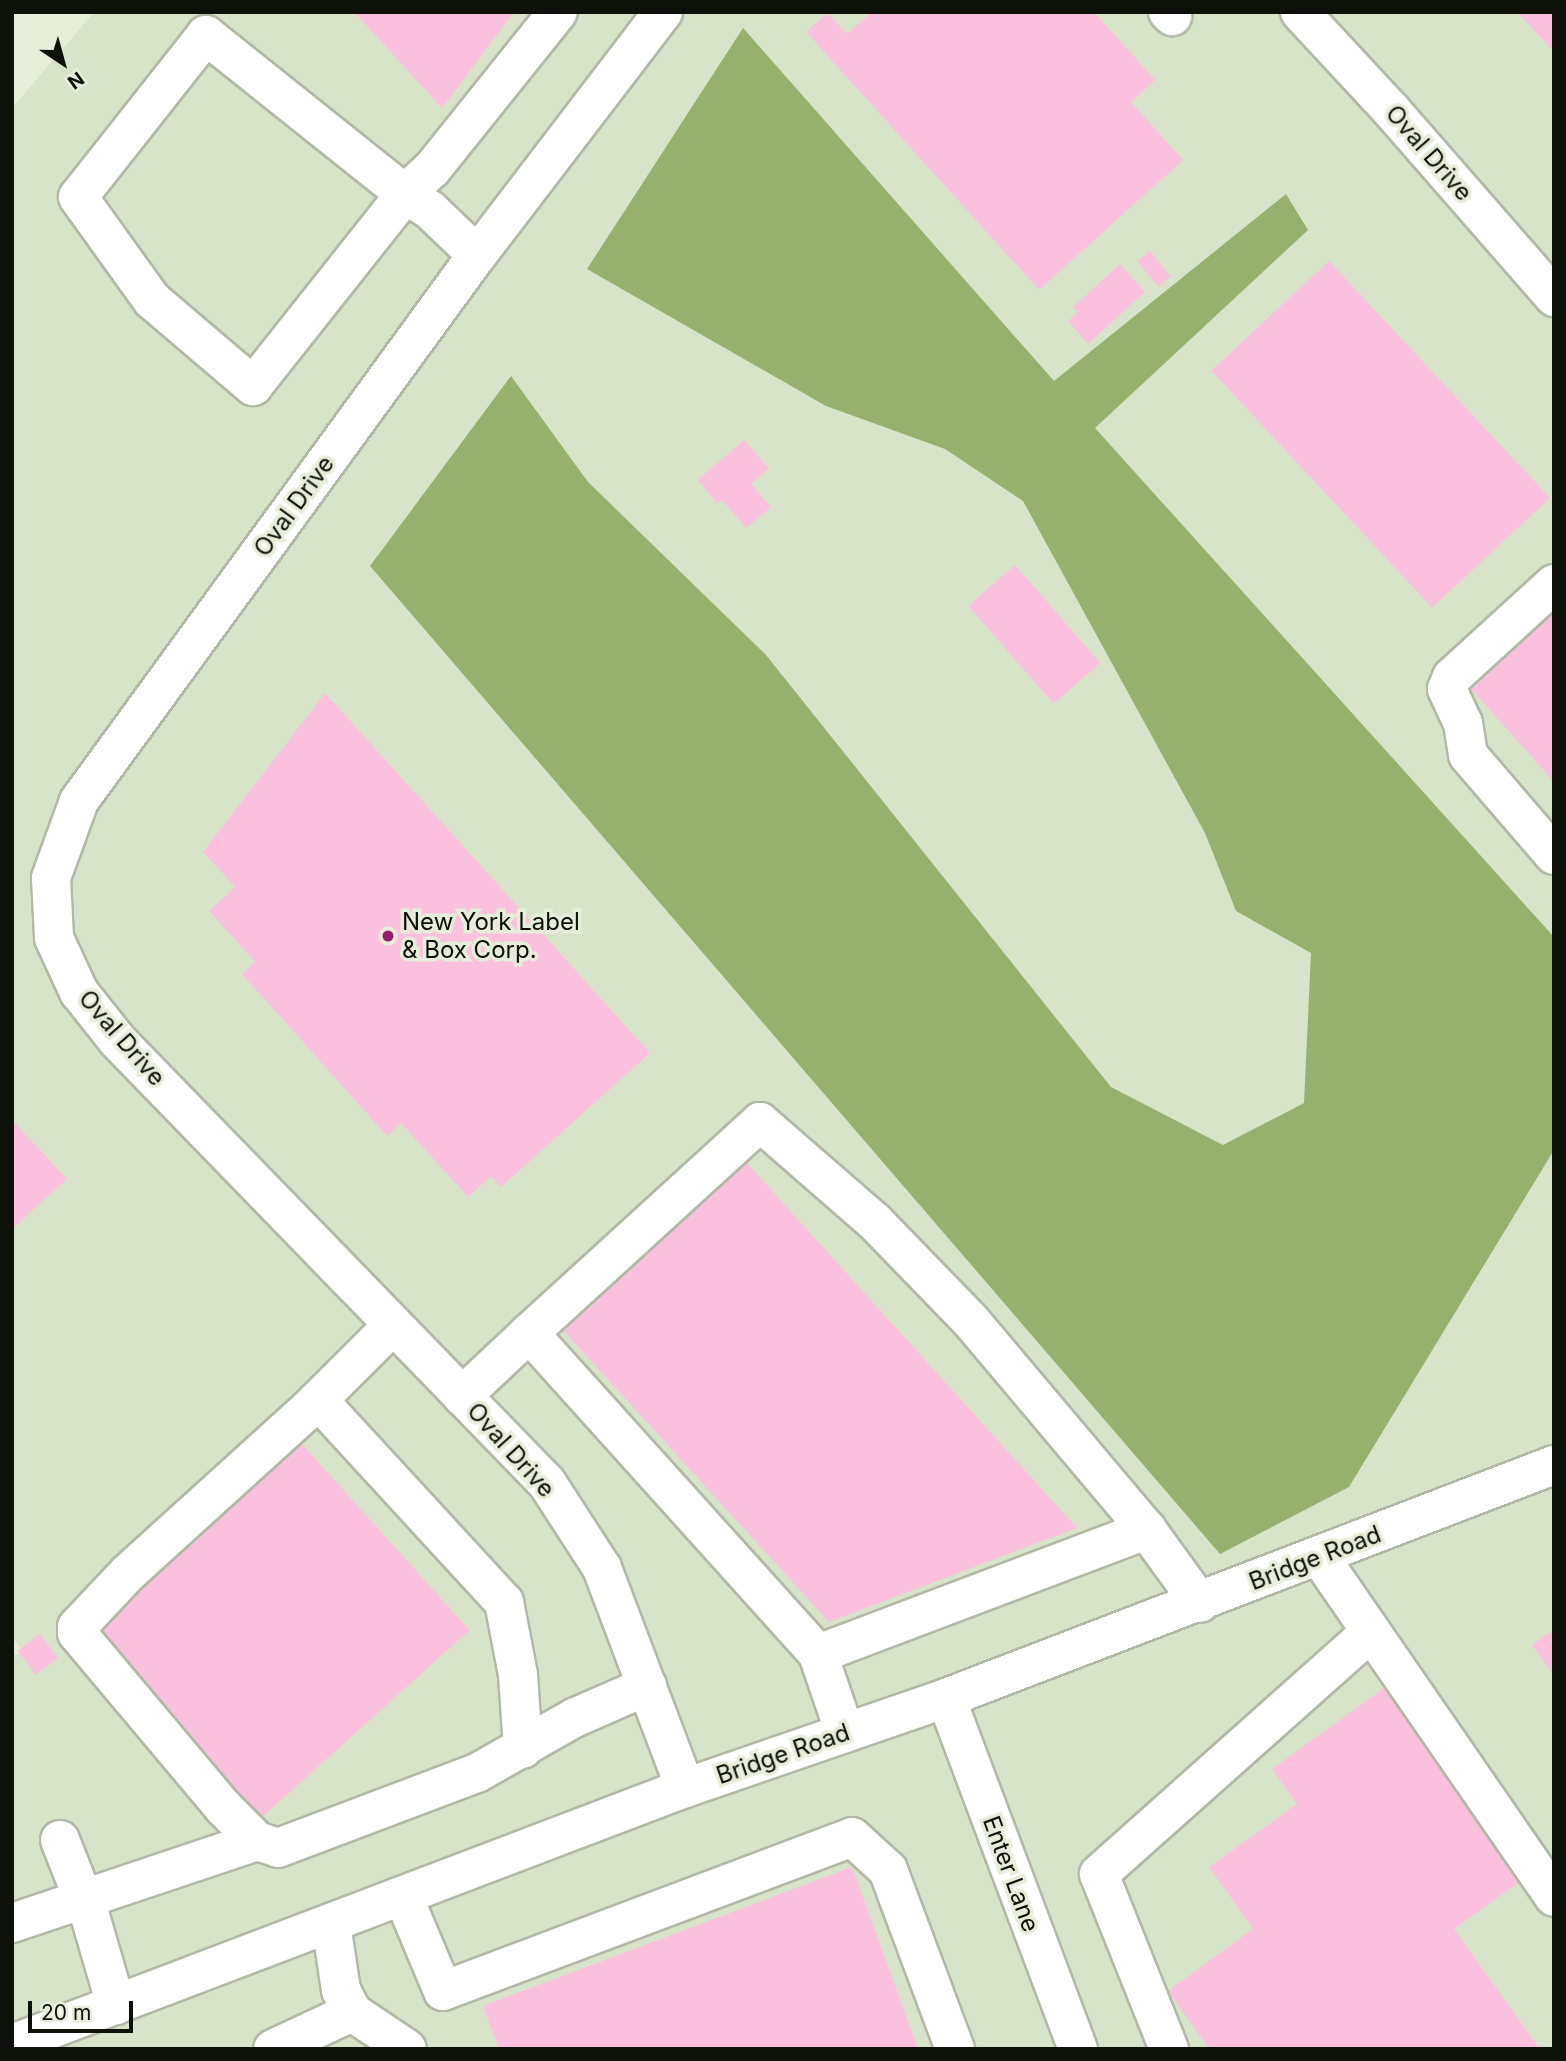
<!DOCTYPE html>
<html>
<head>
<meta charset="utf-8">
<style>
  body { margin:0 }
  #map { position:relative; width:1566px; height:2061px; overflow:hidden; background:#e6eeda; font-family:Inter,sans-serif }
  div>[style] { position:absolute }
  .built>* { inset:0; background:#d8e4c9 }
  .forest>* { inset:0; background:#96b16d }
  .building>* { inset:0; background:#fbc0de; transform-origin:0 0 }
  .roads { filter:drop-shadow(2px 0 #b1b9a6) drop-shadow(-2px 0 #b1b9a6) drop-shadow(0 2px #b1b9a6) drop-shadow(0 -2px #b1b9a6) }
  .minor>* { height:38px; margin:-19px; padding:0 19px; transform-origin:19px; border-radius:19px; background:#fff }
  .dots>* { width:19px; height:19px; translate:-50% -50%; box-sizing:border-box; border:4px solid #e6eeda; border-radius:50% }
  span { translate:-50% -50%; white-space:nowrap; text-align:center; line-height:1.15; -webkit-text-stroke:7px #e6eeda; paint-order:stroke }
  .street-label { font-size:24px; color:#0e100a }
  .poi-label { font-size:24px; color:#0e100a }
  .left { translate:0 -50%; text-align:left }
  .frame { position:absolute; inset:0; border:14px solid #0e100a; pointer-events:none }
  .north { position:absolute; left:28px; top:28px; width:70px; height:70px; -webkit-text-stroke:5px #e6eeda; paint-order:stroke; rotate:144deg; font-size:19px; font-weight:700; line-height:28px; text-align:center; color:#0e100a }
  .north::after { content:''; display:block; margin:auto; width:24px; height:32px; background:#0e100a; clip-path:polygon(50% 0,100% 100%,50% 72%,0 100%) }
  .scale { position:absolute; left:28px; top:2001px; width:105px; height:32px; box-sizing:border-box; border:4px solid #0e100a; border-top:0; padding-left:9px; font-size:21px; line-height:24px; white-space:nowrap; color:#0e100a; -webkit-text-stroke:5px #e6eeda; paint-order:stroke }
</style>
</head>
<body>
<div id="map">
  <div class="built">
    <div style="clip-path:polygon(94px 12px,1554px 12px,1554px 2049px,12px 2049px,12px 1655px,25px 1653px,12px 1638px,12px 108px)"></div>
  </div>
  <div class="forest">
    <div style="clip-path:polygon(743px 28px,1054px 381px,1286px 194px,1308px 230px,1095px 428px,1554px 937px,1554px 1150px,1349px 1487px,1220px 1554px,370px 566px,511px 376px,588px 482px,766px 655px,1111px 1087px,1223px 1145px,1304px 1103px,1311px 953px,1236px 911px,1205px 833px,1023px 501px,945px 449px,826px 406px,587px 269px)"></div>
  </div>
  <div class="building">
    <div style="clip-path:polygon(354px 12px,514px 12px,442px 108px)"></div>
    <div style="clip-path:polygon(872px 12px,1094px 12px,1155px 80px,1131px 102px,1183px 160px,1039px 290px,806px 32px,827px 13px,847px 34px)"></div>
    <div style="clip-path:polygon(1517px 12px,1554px 12px,1554px 52px)"></div>
    <div style="left:1150px;top:251px;width:33px;height:16px;rotate:51deg"></div>
    <div style="left:1329px;top:261px;width:324px;height:161px;rotate:47deg"></div>
    <div style="clip-path:polygon(1120px 264px,1145px 292px,1088px 344px,1068px 321px,1078px 312px,1073px 307px)"></div>
    <div style="clip-path:polygon(744px 440px,769px 469px,751px 484px,771px 507px,746px 528px,722px 500px,717px 504px,698px 480px)"></div>
    <div style="left:1015px;top:565px;width:130px;height:62px;rotate:49deg"></div>
    <div style="clip-path:polygon(1554px 606px,1554px 782px,1466px 683px)"></div>
    <div style="clip-path:polygon(325px 693px,650px 1053px,501px 1187px,491px 1176px,468px 1197px,401px 1123px,387px 1136px,242px 974px,255px 962px,209px 911px,235px 887px,203px 852px)"></div>
    <div style="clip-path:polygon(12px 1120px,67px 1179px,12px 1229px)"></div>
    <div style="clip-path:polygon(745px 1161px,1077px 1528px,829px 1622px,561px 1328px)"></div>
    <div style="left:301px;top:1443px;width:252px;height:284px;rotate:48deg"></div>
    <div style="clip-path:polygon(1554px 1630px,1554px 1676px,1532px 1645px)"></div>
    <div style="left:40px;top:1634px;width:30px;height:28px;rotate:53deg"></div>
    <div style="clip-path:polygon(1395px 1680px,1533px 1872px,1454px 1929px,1540px 2049px,1209px 2049px,1168px 1991px,1253px 1929px,1209px 1867px,1297px 1804px,1272px 1769px)"></div>
    <div style="clip-path:polygon(852px 1867px,918px 2049px,499px 2049px,483px 2006px)"></div>
  </div>
  <div class="roads">
    <div class="minor">
      <div style="left:663px;top:12px;width:306px;rotate:127.4deg"></div>
      <div style="left:477px;top:255px;width:676px;rotate:126.09deg"></div>
      <div style="left:79px;top:801px;width:82px;rotate:110deg"></div>
      <div style="left:51px;top:878px;width:60px;rotate:87.1deg"></div>
      <div style="left:54px;top:938px;width:60px;rotate:65.2deg"></div>
      <div style="left:79px;top:992px;width:61px;rotate:51.6deg"></div>
      <div style="left:117px;top:1040px;width:617px;rotate:45.85deg"></div>
      <div style="left:547px;top:1483px;width:101px;rotate:57.1deg"></div>
      <div style="left:602px;top:1568px;width:235px;rotate:69.3deg"></div>
      <div style="left:1168px;top:12px;width:6px;rotate:45deg"></div>
      <div style="left:1300px;top:12px;width:135px;rotate:47.1deg"></div>
      <div style="left:1392px;top:111px;width:247px;rotate:48.9deg"></div>
      <div style="left:477px;top:255px;width:65px;rotate:-136.2deg"></div>
      <div style="left:430px;top:210px;width:30px;rotate:-147deg"></div>
      <div style="left:405px;top:194px;width:255px;rotate:-141.4deg"></div>
      <div style="left:206px;top:35px;width:206px;rotate:128.3deg"></div>
      <div style="left:78px;top:197px;width:127px;rotate:54.3deg"></div>
      <div style="left:152px;top:300px;width:133px;rotate:40.4deg"></div>
      <div style="left:253px;top:386px;width:245px;rotate:-51.6deg"></div>
      <div style="left:405px;top:194px;width:37px;rotate:-43deg"></div>
      <div style="left:432px;top:169px;width:201px;rotate:-51.3deg"></div>
      <div style="left:1554px;top:584px;width:138px;rotate:137.6deg"></div>
      <div style="left:1452px;top:677px;width:13px;rotate:113deg"></div>
      <div style="left:1447px;top:689px;width:38px;rotate:65deg"></div>
      <div style="left:1463px;top:723px;width:32px;rotate:81deg"></div>
      <div style="left:1468px;top:755px;width:132px;rotate:49.3deg"></div>
      <div style="left:393px;top:1325px;width:116px;rotate:135deg"></div>
      <div style="left:311px;top:1407px;width:248px;rotate:137.8deg"></div>
      <div style="left:127px;top:1574px;width:73px;rotate:133.3deg"></div>
      <div style="left:77px;top:1627px;width:6px;rotate:90deg"></div>
      <div style="left:77px;top:1633px;width:227px;rotate:50deg"></div>
      <div style="left:223px;top:1807px;width:48px;rotate:45deg"></div>
      <div style="left:257px;top:1841px;width:22px;rotate:18deg"></div>
      <div style="left:278px;top:1848px;width:213px;rotate:-20.7deg"></div>
      <div style="left:477px;top:1773px;width:112px;rotate:-29.6deg"></div>
      <div style="left:574px;top:1718px;width:80px;rotate:-23.7deg"></div>
      <div style="left:529px;top:1333px;width:313px;rotate:-42.4deg"></div>
      <div style="left:760px;top:1122px;width:151px;rotate:41deg"></div>
      <div style="left:874px;top:1221px;width:139px;rotate:45.9deg"></div>
      <div style="left:971px;top:1321px;width:273px;rotate:49.9deg"></div>
      <div style="left:462px;top:1396px;width:92px;rotate:-43.2deg"></div>
      <div style="left:529px;top:1333px;width:432px;rotate:48deg"></div>
      <div style="left:318px;top:1400px;width:275px;rotate:47.4deg"></div>
      <div style="left:504px;top:1602px;width:74px;rotate:79.1deg"></div>
      <div style="left:518px;top:1675px;width:74px;rotate:86.1deg"></div>
      <div style="left:1319px;top:1556px;width:414px;rotate:55.4deg"></div>
      <div style="left:946px;top:1698px;width:375px;rotate:69.4deg"></div>
      <div style="left:845px;top:1733px;width:83px;rotate:-108.9deg"></div>
      <div style="left:818px;top:1654px;width:352px;rotate:-20.7deg"></div>
      <div style="left:1147px;top:1530px;width:90px;rotate:54deg"></div>
      <div style="left:60px;top:1840px;width:82px;rotate:68.5deg"></div>
      <div style="left:90px;top:1916px;width:93px;rotate:73.7deg"></div>
      <div style="left:403px;top:1896px;width:103px;rotate:67.2deg"></div>
      <div style="left:443px;top:1991px;width:437px;rotate:-20.6deg"></div>
      <div style="left:852px;top:1837px;width:49px;rotate:42.5deg"></div>
      <div style="left:888px;top:1870px;width:191px;rotate:69.5deg"></div>
      <div style="left:12px;top:1923px;width:258px;rotate:-18.5deg"></div>
      <div style="left:331px;top:1924px;width:67px;rotate:81.4deg"></div>
      <div style="left:341px;top:1990px;width:25px;rotate:63deg"></div>
      <div style="left:352px;top:2012px;width:66px;rotate:33.9deg"></div>
      <div style="left:12px;top:2044px;width:720px;rotate:-20.83deg"></div>
      <div style="left:685px;top:1788px;width:276px;rotate:-19deg"></div>
      <div style="left:946px;top:1698px;width:651px;rotate:-20.97deg"></div>
      <div style="left:273px;top:2049px;width:87px;rotate:-25.1deg"></div>
      <div style="left:1169px;top:2049px;width:188px;rotate:-111.8deg"></div>
      <div style="left:1099px;top:1874px;width:364px;rotate:-41.7deg"></div>
    </div>
  </div>
  <div class="dots">
    <div style="left:388px;top:936px;background:#9a186d"></div>
  </div>
  <div class="street-label">
    <span style="left:1429px;top:153px;rotate:49deg">Oval Drive</span>
    <span style="left:294px;top:506px;rotate:-54deg">Oval Drive</span>
    <span style="left:122px;top:1038px;rotate:49deg">Oval Drive</span>
    <span style="left:511px;top:1450px;rotate:48deg">Oval Drive</span>
    <span style="left:1315px;top:1558px;rotate:-21deg">Bridge Road</span>
    <span style="left:783px;top:1754px;rotate:-19deg">Bridge Road</span>
    <span style="left:1011px;top:1874px;rotate:70deg">Enter Lane</span>
  </div>
  <div class="poi-label">
    <span class="left" style="left:402px;top:936px">New York Label<br>&amp; Box Corp.</span>
  </div>
  <div class="frame"></div>
  <div class="north">N</div>
  <div class="scale">20 m</div>
</div>
</body>
</html>
